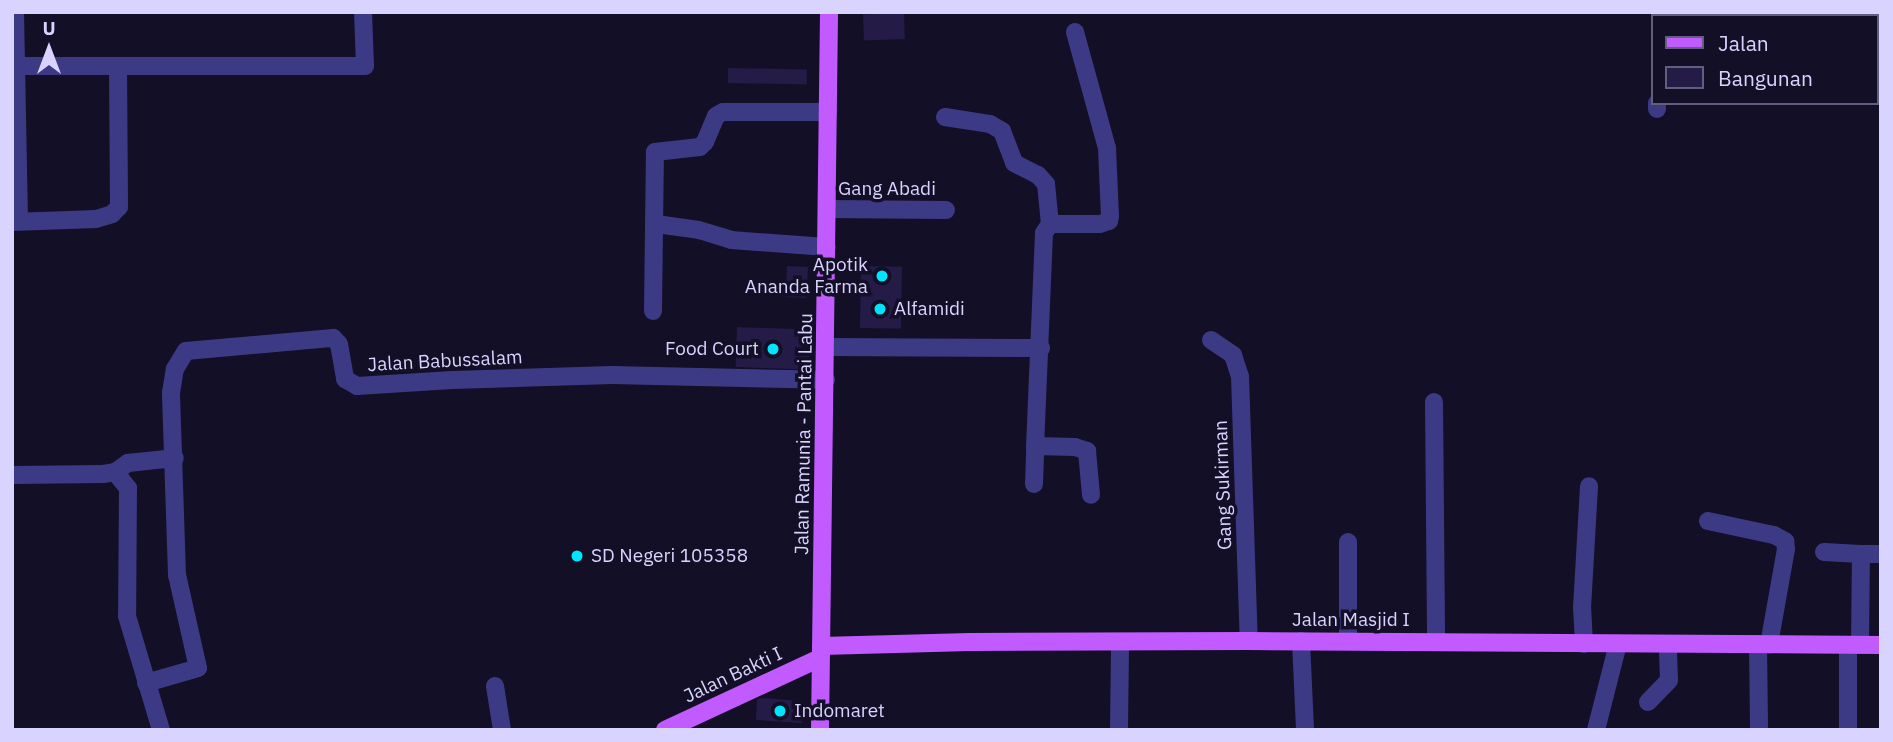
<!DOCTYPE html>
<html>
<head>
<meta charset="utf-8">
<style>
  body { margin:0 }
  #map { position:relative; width:1893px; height:742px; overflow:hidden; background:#130f26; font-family:"IBM Plex Sans",sans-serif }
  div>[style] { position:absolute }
  .building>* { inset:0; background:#241b47; transform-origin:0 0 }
  .minor>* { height:18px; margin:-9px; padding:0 9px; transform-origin:9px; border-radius:9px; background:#3d3a85 }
  .major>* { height:18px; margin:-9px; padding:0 9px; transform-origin:9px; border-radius:9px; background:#c25bff }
  .dots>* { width:19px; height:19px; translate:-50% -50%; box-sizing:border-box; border:4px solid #130f26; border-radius:50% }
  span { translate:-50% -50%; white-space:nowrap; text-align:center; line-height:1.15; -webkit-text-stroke:7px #130f26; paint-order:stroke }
  .street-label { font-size:19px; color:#d9d4ff }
  .poi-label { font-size:19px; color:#d9d4ff }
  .right { translate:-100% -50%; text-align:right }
  .left { translate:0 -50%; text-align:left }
  .frame { position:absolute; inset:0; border:14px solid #d9d4ff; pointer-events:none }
  .legend { position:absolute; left:1651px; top:14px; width:228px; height:91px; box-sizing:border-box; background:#130f26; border:2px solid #625e7d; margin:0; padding:9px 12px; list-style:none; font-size:21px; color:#d9d4ff }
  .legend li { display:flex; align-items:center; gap:14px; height:35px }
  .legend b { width:35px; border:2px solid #625e7d }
  .north { position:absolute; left:14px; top:14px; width:70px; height:70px; -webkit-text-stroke:5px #130f26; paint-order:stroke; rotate:0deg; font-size:19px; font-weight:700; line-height:28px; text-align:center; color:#d9d4ff }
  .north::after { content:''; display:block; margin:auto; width:24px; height:32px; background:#d9d4ff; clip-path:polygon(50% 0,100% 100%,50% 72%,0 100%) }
</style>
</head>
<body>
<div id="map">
  <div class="building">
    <div style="left:904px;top:13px;width:26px;height:41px;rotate:88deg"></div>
    <div style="left:728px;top:68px;width:79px;height:15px;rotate:1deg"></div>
    <div style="left:787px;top:266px;width:21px;height:31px;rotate:3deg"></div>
    <div style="left:861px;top:266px;width:41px;height:62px;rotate:1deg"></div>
    <div style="left:737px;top:327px;width:73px;height:40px;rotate:2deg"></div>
    <div style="clip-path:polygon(761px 698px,804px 701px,802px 723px,756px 720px,757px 700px)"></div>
  </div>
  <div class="minor">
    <div style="left:15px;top:12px;width:209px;rotate:88.9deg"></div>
    <div style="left:1660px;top:16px;width:4px;rotate:-90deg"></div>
    <div style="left:1075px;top:32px;width:120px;rotate:74.6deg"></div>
    <div style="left:1107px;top:148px;width:68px;rotate:87.5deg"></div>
    <div style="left:1110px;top:216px;width:5px;rotate:101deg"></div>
    <div style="left:1109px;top:221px;width:9px;rotate:162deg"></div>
    <div style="left:1100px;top:224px;width:50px;rotate:180deg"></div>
    <div style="left:1050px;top:224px;width:11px;rotate:124deg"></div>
    <div style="left:1044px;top:233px;width:213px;rotate:92.4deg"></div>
    <div style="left:1035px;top:446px;width:40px;rotate:1.4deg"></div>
    <div style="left:1075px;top:447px;width:13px;rotate:18deg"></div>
    <div style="left:1087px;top:451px;width:44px;rotate:84.8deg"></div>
    <div style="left:12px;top:66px;width:353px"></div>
    <div style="left:365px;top:66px;width:54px;rotate:-92.1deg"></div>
    <div style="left:1657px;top:109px;width:6px;rotate:-90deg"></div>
    <div style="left:945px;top:117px;width:46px;rotate:8.8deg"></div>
    <div style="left:990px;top:124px;width:14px;rotate:30deg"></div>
    <div style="left:1002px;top:131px;width:34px;rotate:69deg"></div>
    <div style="left:1014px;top:163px;width:27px;rotate:27deg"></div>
    <div style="left:1038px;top:175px;width:12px;rotate:48deg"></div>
    <div style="left:1046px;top:184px;width:40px;rotate:84.3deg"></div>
    <div style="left:827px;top:209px;width:119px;rotate:0.5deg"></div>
    <div style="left:12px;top:222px;width:84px;rotate:-2deg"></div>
    <div style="left:96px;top:219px;width:17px;rotate:-17deg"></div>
    <div style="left:112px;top:214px;width:10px;rotate:-45deg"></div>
    <div style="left:119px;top:207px;width:141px;rotate:-90.4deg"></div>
    <div style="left:656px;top:224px;width:43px;rotate:7.9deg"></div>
    <div style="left:699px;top:230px;width:34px;rotate:17deg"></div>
    <div style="left:731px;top:240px;width:96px;rotate:4.2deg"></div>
    <div style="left:653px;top:311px;width:159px;rotate:-89.3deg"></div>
    <div style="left:655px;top:152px;width:45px;rotate:-6.3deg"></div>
    <div style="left:700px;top:147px;width:7px;rotate:-45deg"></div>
    <div style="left:705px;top:142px;width:28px;rotate:-67deg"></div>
    <div style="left:716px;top:116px;width:8px;rotate:-30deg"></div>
    <div style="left:723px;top:112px;width:105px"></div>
    <div style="left:1211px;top:340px;width:27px;rotate:34deg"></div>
    <div style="left:1233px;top:355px;width:22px;rotate:72deg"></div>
    <div style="left:1240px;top:376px;width:265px;rotate:88.1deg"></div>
    <div style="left:827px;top:347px;width:214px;rotate:0.3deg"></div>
    <div style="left:1434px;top:402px;width:240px;rotate:89.5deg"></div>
    <div style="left:115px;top:472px;width:21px;rotate:51deg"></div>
    <div style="left:128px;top:488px;width:128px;rotate:90.4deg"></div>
    <div style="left:127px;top:616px;width:119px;rotate:73.4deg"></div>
    <div style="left:12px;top:475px;width:91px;rotate:-0.6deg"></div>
    <div style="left:103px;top:474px;width:12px;rotate:-9deg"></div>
    <div style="left:115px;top:472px;width:16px;rotate:-35deg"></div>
    <div style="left:128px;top:463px;width:47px;rotate:-6.1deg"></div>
    <div style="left:1034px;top:484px;width:38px;rotate:-88deg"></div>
    <div style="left:1708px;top:521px;width:67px;rotate:12deg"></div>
    <div style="left:1774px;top:535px;width:13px;rotate:29deg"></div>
    <div style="left:1785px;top:541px;width:8px;rotate:83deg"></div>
    <div style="left:1786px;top:549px;width:97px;rotate:100.1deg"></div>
    <div style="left:1824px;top:552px;width:37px;rotate:3deg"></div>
    <div style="left:1301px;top:641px;width:89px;rotate:87.4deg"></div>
    <div style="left:1348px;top:641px;width:99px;rotate:-90deg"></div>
    <div style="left:1584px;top:644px;width:36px;rotate:-93deg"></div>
    <div style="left:1582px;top:608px;width:122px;rotate:-86.7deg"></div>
    <div style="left:1758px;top:644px;width:86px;rotate:89.3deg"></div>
    <div style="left:1860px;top:645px;width:91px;rotate:-89.4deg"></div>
    <div style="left:1861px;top:554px;width:20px"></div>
    <div style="left:146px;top:683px;width:54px;rotate:-16.1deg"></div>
    <div style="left:198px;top:668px;width:95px;rotate:-102.7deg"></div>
    <div style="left:177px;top:575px;width:182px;rotate:-91.9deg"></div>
    <div style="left:171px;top:393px;width:24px;rotate:-81deg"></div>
    <div style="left:175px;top:369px;width:21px;rotate:-59deg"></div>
    <div style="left:186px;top:351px;width:148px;rotate:-5.1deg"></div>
    <div style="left:333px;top:338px;width:8px;rotate:45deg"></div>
    <div style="left:339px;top:344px;width:36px;rotate:80deg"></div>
    <div style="left:345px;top:379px;width:14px;rotate:30deg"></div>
    <div style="left:357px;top:386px;width:95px;rotate:-3.6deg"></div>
    <div style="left:452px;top:380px;width:160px;rotate:-1.8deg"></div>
    <div style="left:612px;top:375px;width:214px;rotate:1.3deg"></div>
    <div style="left:495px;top:686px;width:45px;rotate:81deg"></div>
    <div style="left:1648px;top:702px;width:30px;rotate:-46deg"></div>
    <div style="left:1669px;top:680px;width:36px;rotate:-92deg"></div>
    <div style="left:1119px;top:730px;width:88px;rotate:-89.3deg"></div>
    <div style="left:1596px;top:730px;width:89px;rotate:-75.7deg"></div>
    <div style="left:1848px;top:730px;width:85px;rotate:-90deg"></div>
  </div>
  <div class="major">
    <div style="left:821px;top:646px;width:149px;rotate:-1.5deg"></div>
    <div style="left:970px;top:642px;width:279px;rotate:-0.2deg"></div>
    <div style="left:1249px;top:641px;width:632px;rotate:0.36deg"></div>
    <div style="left:665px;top:730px;width:171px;rotate:-24.9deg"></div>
    <div style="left:820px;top:730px;width:718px;rotate:-89.28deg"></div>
  </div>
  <div class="dots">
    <div style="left:882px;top:276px;background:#00e5ff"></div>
    <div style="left:880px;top:309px;background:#00e5ff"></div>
    <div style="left:773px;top:349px;background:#00e5ff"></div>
    <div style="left:577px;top:556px;background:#00e5ff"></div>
    <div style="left:780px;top:711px;background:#00e5ff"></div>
  </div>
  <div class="street-label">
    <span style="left:887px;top:189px">Gang Abadi</span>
    <span style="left:445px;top:361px;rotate:-3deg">Jalan Babussalam</span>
    <span style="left:804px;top:434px;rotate:-89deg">Jalan Ramunia - Pantai Labu</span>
    <span style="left:1223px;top:485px;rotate:-92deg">Gang Sukirman</span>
    <span style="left:1351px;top:620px">Jalan Masjid I</span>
    <span style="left:733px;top:675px;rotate:-25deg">Jalan Bakti I</span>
  </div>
  <div class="poi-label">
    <span class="right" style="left:868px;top:276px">Apotik<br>Ananda Farma</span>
    <span class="left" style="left:894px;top:309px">Alfamidi</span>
    <span class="right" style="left:759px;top:349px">Food Court</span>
    <span class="left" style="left:591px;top:556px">SD Negeri 105358</span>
    <span class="left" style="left:794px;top:711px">Indomaret</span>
  </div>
  <div class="frame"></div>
  <ul class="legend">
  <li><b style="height:9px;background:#c25bff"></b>Jalan</li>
  <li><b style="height:19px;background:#241b47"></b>Bangunan</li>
  </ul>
  <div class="north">U</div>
</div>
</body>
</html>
